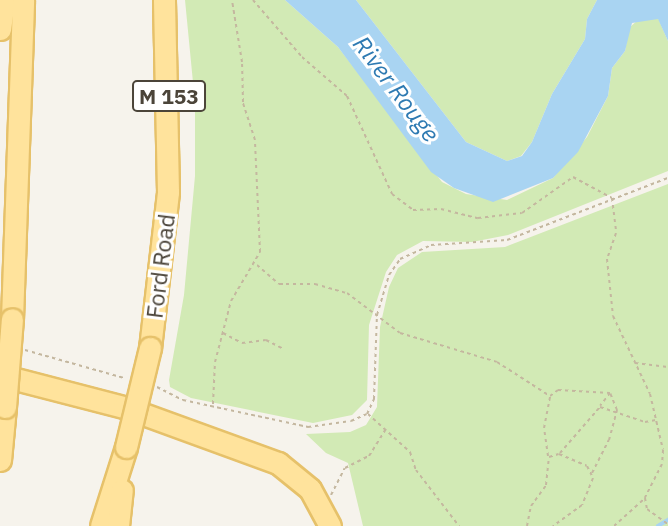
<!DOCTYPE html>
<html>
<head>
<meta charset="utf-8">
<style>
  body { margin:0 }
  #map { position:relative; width:668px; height:526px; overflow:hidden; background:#f6f3ec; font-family:"IBM Plex Sans",sans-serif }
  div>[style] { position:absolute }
  .green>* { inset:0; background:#d2eab5 }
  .water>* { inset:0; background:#a9d4f2 }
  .stream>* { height:3.5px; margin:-1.75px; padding:0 1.75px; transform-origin:1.75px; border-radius:1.75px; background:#a9d4f2 }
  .path>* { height:2px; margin-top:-1px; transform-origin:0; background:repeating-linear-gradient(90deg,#c4b79f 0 3.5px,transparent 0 7px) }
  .roads { filter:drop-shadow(2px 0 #e6c16a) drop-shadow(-2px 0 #e6c16a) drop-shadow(0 2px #e6c16a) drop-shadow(0 -2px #e6c16a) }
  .primary>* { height:21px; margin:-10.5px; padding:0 10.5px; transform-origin:10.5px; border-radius:10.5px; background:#ffe39c }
  .bridges { filter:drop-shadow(2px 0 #e6c16a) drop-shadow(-2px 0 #e6c16a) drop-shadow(0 2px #e6c16a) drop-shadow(0 -2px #e6c16a) }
  .primary-bridge>* { height:21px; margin:-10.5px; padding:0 10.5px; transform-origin:10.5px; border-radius:10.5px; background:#ffe39c }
  span { translate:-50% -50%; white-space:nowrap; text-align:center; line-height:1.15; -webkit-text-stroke:6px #fff; paint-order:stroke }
  .shield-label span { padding:2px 5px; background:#fff; border:2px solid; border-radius:5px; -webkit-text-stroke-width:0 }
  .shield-label { font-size:21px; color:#4b4439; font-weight:700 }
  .street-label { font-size:23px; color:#4b4439 }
  .water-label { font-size:24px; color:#2e7ab2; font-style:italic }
</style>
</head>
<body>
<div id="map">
  <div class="green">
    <div style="clip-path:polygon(185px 0,285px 0,338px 47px,442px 182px,466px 194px,507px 200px,553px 178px,587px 137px,608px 96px,612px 68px,625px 51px,629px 28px,639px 19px,658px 18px,668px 41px,668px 171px,508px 235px,472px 242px,423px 241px,397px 255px,386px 272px,369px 325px,367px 400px,352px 415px,313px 423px,191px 398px,170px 387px,169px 380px,184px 295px,195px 176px,195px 103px)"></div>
    <div style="clip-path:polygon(356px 0,597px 0,587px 19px,585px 39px,552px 94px,532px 142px,521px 156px,507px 161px,466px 142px)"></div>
    <div style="clip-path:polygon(668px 184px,668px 526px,363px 526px,348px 463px,326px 453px,306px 434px,350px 432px,366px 425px,377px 407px,380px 327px,389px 287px,398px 268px,422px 252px,505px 247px)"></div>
  </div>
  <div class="water">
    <div style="clip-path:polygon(285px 0,356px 0,466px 142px,507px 161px,522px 156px,532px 142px,552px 94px,585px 39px,587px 19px,597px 0,668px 0,668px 41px,658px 19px,632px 23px,625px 51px,612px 68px,608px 96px,578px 152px,553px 178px,493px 202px,454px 188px,431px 172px,338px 47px)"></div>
  </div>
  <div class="stream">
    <div style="left:658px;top:526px;width:12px;rotate:-31deg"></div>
  </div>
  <div class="path">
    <div style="left:253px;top:0;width:75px;rotate:49.3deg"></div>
    <div style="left:302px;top:57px;width:60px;rotate:40.9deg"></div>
    <div style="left:347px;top:96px;width:108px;rotate:65.3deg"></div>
    <div style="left:392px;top:194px;width:26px;rotate:37deg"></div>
    <div style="left:413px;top:210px;width:28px;rotate:-2deg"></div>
    <div style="left:441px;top:209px;width:38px;rotate:14deg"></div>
    <div style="left:478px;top:218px;width:44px;rotate:-6.5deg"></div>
    <div style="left:522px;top:213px;width:62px;rotate:-35.2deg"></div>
    <div style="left:573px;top:177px;width:44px;rotate:28.3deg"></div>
    <div style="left:612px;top:198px;width:35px;rotate:83deg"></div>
    <div style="left:616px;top:233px;width:28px;rotate:109deg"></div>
    <div style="left:607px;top:259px;width:57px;rotate:84deg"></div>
    <div style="left:613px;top:316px;width:86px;rotate:64.6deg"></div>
    <div style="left:650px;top:394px;width:57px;rotate:76.9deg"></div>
    <div style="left:663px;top:450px;width:14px;rotate:94deg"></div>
    <div style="left:662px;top:464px;width:38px;rotate:117deg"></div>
    <div style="left:645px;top:498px;width:11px;rotate:80deg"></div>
    <div style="left:647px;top:509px;width:26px;rotate:36deg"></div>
    <div style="left:257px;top:265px;width:29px;rotate:41deg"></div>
    <div style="left:279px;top:284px;width:36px"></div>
    <div style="left:315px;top:284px;width:33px;rotate:16deg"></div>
    <div style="left:347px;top:293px;width:66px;rotate:37deg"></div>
    <div style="left:400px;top:333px;width:101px;rotate:16.6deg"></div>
    <div style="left:497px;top:362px;width:63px;rotate:32.7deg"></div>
    <div style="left:223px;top:333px;width:21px;rotate:28deg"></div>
    <div style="left:242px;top:343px;width:24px;rotate:-7deg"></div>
    <div style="left:266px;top:340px;width:20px;rotate:27deg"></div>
    <div style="left:25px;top:350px;width:103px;rotate:15.8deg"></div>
    <div style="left:635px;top:363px;width:33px;rotate:7deg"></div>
    <div style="left:157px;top:387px;width:29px;rotate:27deg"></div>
    <div style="left:183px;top:400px;width:128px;rotate:12.2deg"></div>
    <div style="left:308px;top:427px;width:43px;rotate:-7.9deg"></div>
    <div style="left:351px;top:421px;width:17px;rotate:-24deg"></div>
    <div style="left:367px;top:414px;width:17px;rotate:-65deg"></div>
    <div style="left:374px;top:399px;width:84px;rotate:-88deg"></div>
    <div style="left:377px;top:315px;width:42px;rotate:-73.3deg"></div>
    <div style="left:389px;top:275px;width:19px;rotate:-55deg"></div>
    <div style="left:400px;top:259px;width:34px;rotate:-24deg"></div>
    <div style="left:431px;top:245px;width:76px;rotate:-3.8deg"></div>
    <div style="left:507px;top:240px;width:173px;rotate:-21.1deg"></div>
    <div style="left:213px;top:404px;width:42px;rotate:-87.3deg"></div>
    <div style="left:215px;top:362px;width:63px;rotate:-75.3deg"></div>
    <div style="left:231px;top:301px;width:57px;rotate:-59.4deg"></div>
    <div style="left:260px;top:252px;width:112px;rotate:-92.6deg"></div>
    <div style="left:255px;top:140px;width:40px;rotate:-108deg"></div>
    <div style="left:243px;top:102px;width:40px;rotate:-91.4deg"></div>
    <div style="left:242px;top:62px;width:63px;rotate:-99.2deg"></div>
    <div style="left:368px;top:414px;width:57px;rotate:42.1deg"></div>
    <div style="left:410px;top:452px;width:19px;rotate:72deg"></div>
    <div style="left:416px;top:470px;width:71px;rotate:52.5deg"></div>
    <div style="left:560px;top:453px;width:61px;rotate:-49deg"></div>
    <div style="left:600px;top:407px;width:47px;rotate:18.4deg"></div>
    <div style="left:645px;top:422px;width:11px;rotate:-10deg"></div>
    <div style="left:548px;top:456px;width:28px;rotate:-98deg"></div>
    <div style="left:544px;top:428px;width:33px;rotate:-79deg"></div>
    <div style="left:550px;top:396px;width:10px;rotate:-37deg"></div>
    <div style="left:558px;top:390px;width:52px;rotate:3.3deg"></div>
    <div style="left:592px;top:473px;width:37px;rotate:-63deg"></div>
    <div style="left:609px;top:440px;width:31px;rotate:-75deg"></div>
    <div style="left:617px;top:410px;width:18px;rotate:-112deg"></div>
    <div style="left:610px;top:393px;width:16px;rotate:128deg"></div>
    <div style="left:331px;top:495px;width:30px;rotate:-63deg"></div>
    <div style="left:345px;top:468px;width:27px;rotate:-27deg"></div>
    <div style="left:369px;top:456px;width:32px;rotate:-58deg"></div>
    <div style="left:527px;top:526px;width:20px;rotate:-79deg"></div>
    <div style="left:531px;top:506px;width:26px;rotate:-54deg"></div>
    <div style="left:546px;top:485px;width:28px;rotate:-84deg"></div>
    <div style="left:549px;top:457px;width:10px;rotate:-17deg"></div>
    <div style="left:559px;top:454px;width:30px;rotate:23deg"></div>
    <div style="left:587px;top:466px;width:13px;rotate:63deg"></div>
    <div style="left:593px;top:478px;width:29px;rotate:112deg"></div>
    <div style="left:582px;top:505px;width:36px;rotate:144deg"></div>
    <div style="left:614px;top:526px;width:40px;rotate:-42deg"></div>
  </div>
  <div class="roads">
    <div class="primary">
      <div style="left:0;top:29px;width:29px;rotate:-82deg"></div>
      <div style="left:12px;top:319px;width:319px;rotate:-88deg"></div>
      <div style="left:150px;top:348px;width:157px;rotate:-83.4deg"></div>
      <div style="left:168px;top:192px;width:192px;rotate:-91.2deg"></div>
      <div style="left:0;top:375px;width:128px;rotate:14.5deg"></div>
      <div style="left:124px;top:407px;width:164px;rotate:20deg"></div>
      <div style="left:278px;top:463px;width:41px;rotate:39.1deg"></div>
      <div style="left:310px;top:489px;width:42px;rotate:61.6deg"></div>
      <div style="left:0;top:460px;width:53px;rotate:-84.6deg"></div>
      <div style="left:101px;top:526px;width:83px;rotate:-72.4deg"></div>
      <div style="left:118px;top:526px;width:36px;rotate:-84deg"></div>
    </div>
  </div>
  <div class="bridges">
    <div class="primary-bridge">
      <div style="left:5px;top:407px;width:88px;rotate:-85.5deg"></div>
      <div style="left:126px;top:447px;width:102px;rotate:-76.4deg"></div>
    </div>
  </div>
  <div class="shield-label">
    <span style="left:169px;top:96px">M 153</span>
  </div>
  <div class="street-label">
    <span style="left:160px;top:266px;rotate:-83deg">Ford Road</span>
  </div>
  <div class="water-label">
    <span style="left:396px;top:89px;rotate:53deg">River Rouge</span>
  </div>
</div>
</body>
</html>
